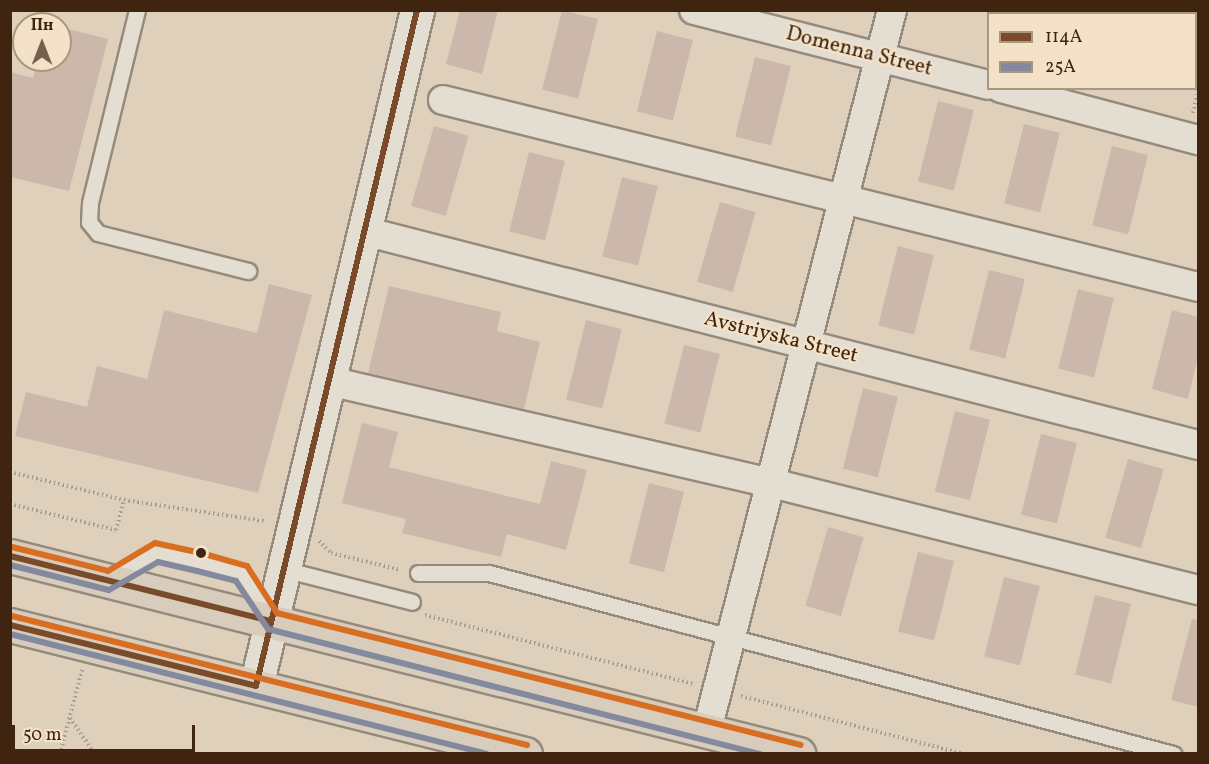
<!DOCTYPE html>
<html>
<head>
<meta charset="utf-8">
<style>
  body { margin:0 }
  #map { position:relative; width:1209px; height:764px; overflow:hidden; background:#ded0ba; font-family:Vollkorn,serif }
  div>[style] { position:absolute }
  .building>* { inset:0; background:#ccb8ab; transform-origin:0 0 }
  .path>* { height:4px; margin-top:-2px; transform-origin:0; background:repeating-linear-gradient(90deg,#a69e94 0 1.5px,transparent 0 4.5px) }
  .roads { filter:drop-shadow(2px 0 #958a7b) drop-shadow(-2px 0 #958a7b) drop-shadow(0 2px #958a7b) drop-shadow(0 -2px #958a7b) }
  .service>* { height:15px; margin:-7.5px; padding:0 7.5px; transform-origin:7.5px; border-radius:7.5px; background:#e4ddd2 }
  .minor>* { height:28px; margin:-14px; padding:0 14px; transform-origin:14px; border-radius:14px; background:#e4ddd2 }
  .tertiary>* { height:33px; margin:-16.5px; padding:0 16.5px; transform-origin:16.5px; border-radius:16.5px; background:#e4ddd2 }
  .primary>* { height:33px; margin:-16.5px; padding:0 16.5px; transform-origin:16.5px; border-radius:16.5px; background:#d8cdbd }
  .bus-1>* { height:6px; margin:-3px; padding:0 3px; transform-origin:3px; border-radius:3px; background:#7a4b2a }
  .bus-2>* { height:6px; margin:-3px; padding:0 3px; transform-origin:3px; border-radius:3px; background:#848a9e }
  .bus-3>* { height:6px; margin:-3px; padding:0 3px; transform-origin:3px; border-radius:3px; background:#d86e21 }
  .dots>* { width:16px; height:16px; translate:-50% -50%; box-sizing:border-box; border:3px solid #f3e2c8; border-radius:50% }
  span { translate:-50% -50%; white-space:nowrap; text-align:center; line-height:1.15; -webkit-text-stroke:4.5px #f3e2c8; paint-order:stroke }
  .street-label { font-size:21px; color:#3f240f }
  .frame { position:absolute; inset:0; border:12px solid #3f240f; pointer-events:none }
  .legend { position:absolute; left:987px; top:12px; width:210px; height:78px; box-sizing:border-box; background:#f3e2c8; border:2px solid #ab967e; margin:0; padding:8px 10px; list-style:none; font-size:18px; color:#3f240f }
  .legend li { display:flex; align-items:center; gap:12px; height:30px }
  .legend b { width:30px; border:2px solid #ab967e }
  .north { position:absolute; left:12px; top:12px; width:60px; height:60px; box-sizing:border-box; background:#f3e2c8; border:2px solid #ab967e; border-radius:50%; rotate:0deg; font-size:16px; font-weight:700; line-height:24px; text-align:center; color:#3f240f }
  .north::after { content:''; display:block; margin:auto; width:21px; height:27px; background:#77604b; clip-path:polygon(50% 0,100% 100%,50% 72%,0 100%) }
  .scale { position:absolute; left:12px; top:725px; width:183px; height:27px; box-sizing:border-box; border:3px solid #3f240f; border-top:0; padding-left:8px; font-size:18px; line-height:21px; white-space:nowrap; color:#3f240f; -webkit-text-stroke:4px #f3e2c8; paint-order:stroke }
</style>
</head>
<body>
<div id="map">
  <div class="building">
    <div style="clip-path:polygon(460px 10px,498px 10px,482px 74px,446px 64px)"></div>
    <div style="left:562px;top:10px;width:37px;height:82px;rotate:14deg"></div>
    <div style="clip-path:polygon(60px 27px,108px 39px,69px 191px,10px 177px,10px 72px,33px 78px,38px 60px,60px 60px)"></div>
    <div style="left:657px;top:31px;width:37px;height:83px;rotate:14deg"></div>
    <div style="left:755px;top:57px;width:37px;height:82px;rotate:14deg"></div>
    <div style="left:938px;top:101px;width:37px;height:83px;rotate:14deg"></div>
    <div style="left:1024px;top:124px;width:37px;height:82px;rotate:14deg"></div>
    <div style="left:434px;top:126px;width:36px;height:83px;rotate:16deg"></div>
    <div style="left:1112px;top:146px;width:37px;height:82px;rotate:14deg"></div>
    <div style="left:529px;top:152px;width:37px;height:82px;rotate:14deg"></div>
    <div style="left:622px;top:177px;width:37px;height:82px;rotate:14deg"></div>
    <div style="left:720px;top:202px;width:37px;height:83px;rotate:16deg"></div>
    <div style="left:898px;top:246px;width:37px;height:82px;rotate:14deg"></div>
    <div style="left:989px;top:270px;width:37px;height:82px;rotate:14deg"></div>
    <div style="clip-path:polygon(269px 284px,312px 295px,258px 493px,15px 436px,26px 392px,87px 407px,97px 366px,147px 379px,164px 310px,257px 333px)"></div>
    <div style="clip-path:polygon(389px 286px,501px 312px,497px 331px,540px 342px,524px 409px,368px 373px)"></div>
    <div style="left:1078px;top:289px;width:37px;height:82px;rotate:14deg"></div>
    <div style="clip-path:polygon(1172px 310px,1198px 317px,1198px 357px,1188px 399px,1152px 389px)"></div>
    <div style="left:586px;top:320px;width:37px;height:82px;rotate:14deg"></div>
    <div style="left:684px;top:345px;width:37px;height:81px;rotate:14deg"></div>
    <div style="left:863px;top:388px;width:36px;height:83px;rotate:14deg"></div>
    <div style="left:955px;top:411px;width:36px;height:83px;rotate:14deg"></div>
    <div style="clip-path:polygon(362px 423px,398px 432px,389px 467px,540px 504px,551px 461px,587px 470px,566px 550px,507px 534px,501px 557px,402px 533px,406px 519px,342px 503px)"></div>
    <div style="left:1041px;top:434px;width:37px;height:83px;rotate:14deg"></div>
    <div style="left:1128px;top:459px;width:37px;height:82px;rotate:16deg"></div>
    <div style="left:649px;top:483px;width:36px;height:83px;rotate:14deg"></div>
    <div style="left:828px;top:527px;width:37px;height:82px;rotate:16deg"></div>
    <div style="left:918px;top:552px;width:37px;height:82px;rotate:14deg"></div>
    <div style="left:1004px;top:577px;width:37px;height:82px;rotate:14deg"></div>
    <div style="left:1095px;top:595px;width:37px;height:82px;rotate:14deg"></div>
    <div style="clip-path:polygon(1192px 619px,1198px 620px,1198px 707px,1171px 700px)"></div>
  </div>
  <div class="path">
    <div style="left:1193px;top:113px;width:23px;rotate:-77deg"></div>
    <div style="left:10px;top:472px;width:117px;rotate:13.8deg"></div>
    <div style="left:124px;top:500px;width:143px;rotate:8.5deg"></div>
    <div style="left:10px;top:504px;width:109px;rotate:13.8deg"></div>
    <div style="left:116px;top:530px;width:31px;rotate:-75deg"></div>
    <div style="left:319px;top:541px;width:17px;rotate:45deg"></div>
    <div style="left:331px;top:553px;width:72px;rotate:13.7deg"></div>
    <div style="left:425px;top:615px;width:277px;rotate:14.4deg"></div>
    <div style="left:741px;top:696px;width:229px;rotate:14.6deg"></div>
    <div style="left:70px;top:718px;width:44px;rotate:55.2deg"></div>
    <div style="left:60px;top:754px;width:87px;rotate:-75.3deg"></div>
  </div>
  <div class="roads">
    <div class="service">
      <div style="left:137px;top:10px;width:199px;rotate:103.7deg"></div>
      <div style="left:90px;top:203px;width:19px;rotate:93deg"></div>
      <div style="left:89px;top:222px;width:14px;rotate:51deg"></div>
      <div style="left:98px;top:233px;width:155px;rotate:14.2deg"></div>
      <div style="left:283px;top:569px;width:133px;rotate:14.3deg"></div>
      <div style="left:418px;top:573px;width:71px"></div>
      <div style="left:489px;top:573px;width:708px;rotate:14.82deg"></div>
      <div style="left:111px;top:579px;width:52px;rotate:-31deg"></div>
      <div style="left:156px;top:552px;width:44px;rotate:13.1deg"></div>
      <div style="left:199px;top:562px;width:44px;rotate:14.3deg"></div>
      <div style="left:242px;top:573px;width:54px;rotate:58.7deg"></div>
    </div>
    <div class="minor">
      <div style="left:694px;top:10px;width:303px;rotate:14.3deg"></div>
      <div style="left:1001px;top:88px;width:204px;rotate:14.8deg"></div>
      <div style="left:443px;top:100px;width:778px;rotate:13.91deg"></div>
      <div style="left:364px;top:231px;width:861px;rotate:14.39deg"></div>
      <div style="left:329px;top:381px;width:455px;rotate:13deg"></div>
      <div style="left:772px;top:483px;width:439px;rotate:14.1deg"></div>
      <div style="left:707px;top:730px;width:743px;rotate:-75.59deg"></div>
    </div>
    <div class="tertiary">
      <div style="left:256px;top:686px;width:695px;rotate:-76.6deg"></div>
    </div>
    <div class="primary">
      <div style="left:10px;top:556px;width:813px;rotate:14.09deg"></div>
      <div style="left:10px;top:625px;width:531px;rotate:14.06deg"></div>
    </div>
  </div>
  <div class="bus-1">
    <div style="left:10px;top:556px;width:269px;rotate:14deg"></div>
    <div style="left:10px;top:625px;width:253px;rotate:13.9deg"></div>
    <div style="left:256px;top:686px;width:695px;rotate:-76.6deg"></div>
  </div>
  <div class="bus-2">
    <div style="left:10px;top:565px;width:102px;rotate:14.2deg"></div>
    <div style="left:109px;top:590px;width:56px;rotate:-29.7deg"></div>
    <div style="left:158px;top:562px;width:40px;rotate:13deg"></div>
    <div style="left:197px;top:571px;width:40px;rotate:14.4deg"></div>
    <div style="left:236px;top:581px;width:58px;rotate:56.3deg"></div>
    <div style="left:268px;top:629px;width:508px;rotate:14.26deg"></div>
    <div style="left:10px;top:634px;width:491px;rotate:14.1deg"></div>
  </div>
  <div class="bus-3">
    <div style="left:12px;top:547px;width:99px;rotate:14deg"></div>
    <div style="left:108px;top:571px;width:55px;rotate:-30.8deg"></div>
    <div style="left:155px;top:543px;width:47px;rotate:12.3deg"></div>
    <div style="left:201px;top:553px;width:48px;rotate:15.8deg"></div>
    <div style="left:247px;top:566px;width:56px;rotate:57.4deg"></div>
    <div style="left:277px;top:613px;width:540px;rotate:14.14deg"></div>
    <div style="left:12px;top:616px;width:531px;rotate:14.06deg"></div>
  </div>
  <div class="dots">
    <div style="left:201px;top:553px;background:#3f240f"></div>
  </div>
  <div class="street-label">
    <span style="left:859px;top:52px;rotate:14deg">Domenna Street</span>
    <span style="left:781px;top:338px;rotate:14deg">Avstriyska Street</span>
  </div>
  <div class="frame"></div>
  <ul class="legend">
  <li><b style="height:8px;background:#7a4b2a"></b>114А</li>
  <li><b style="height:8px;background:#848a9e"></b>25А</li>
  </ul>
  <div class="north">Пн</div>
  <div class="scale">50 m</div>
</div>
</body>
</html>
